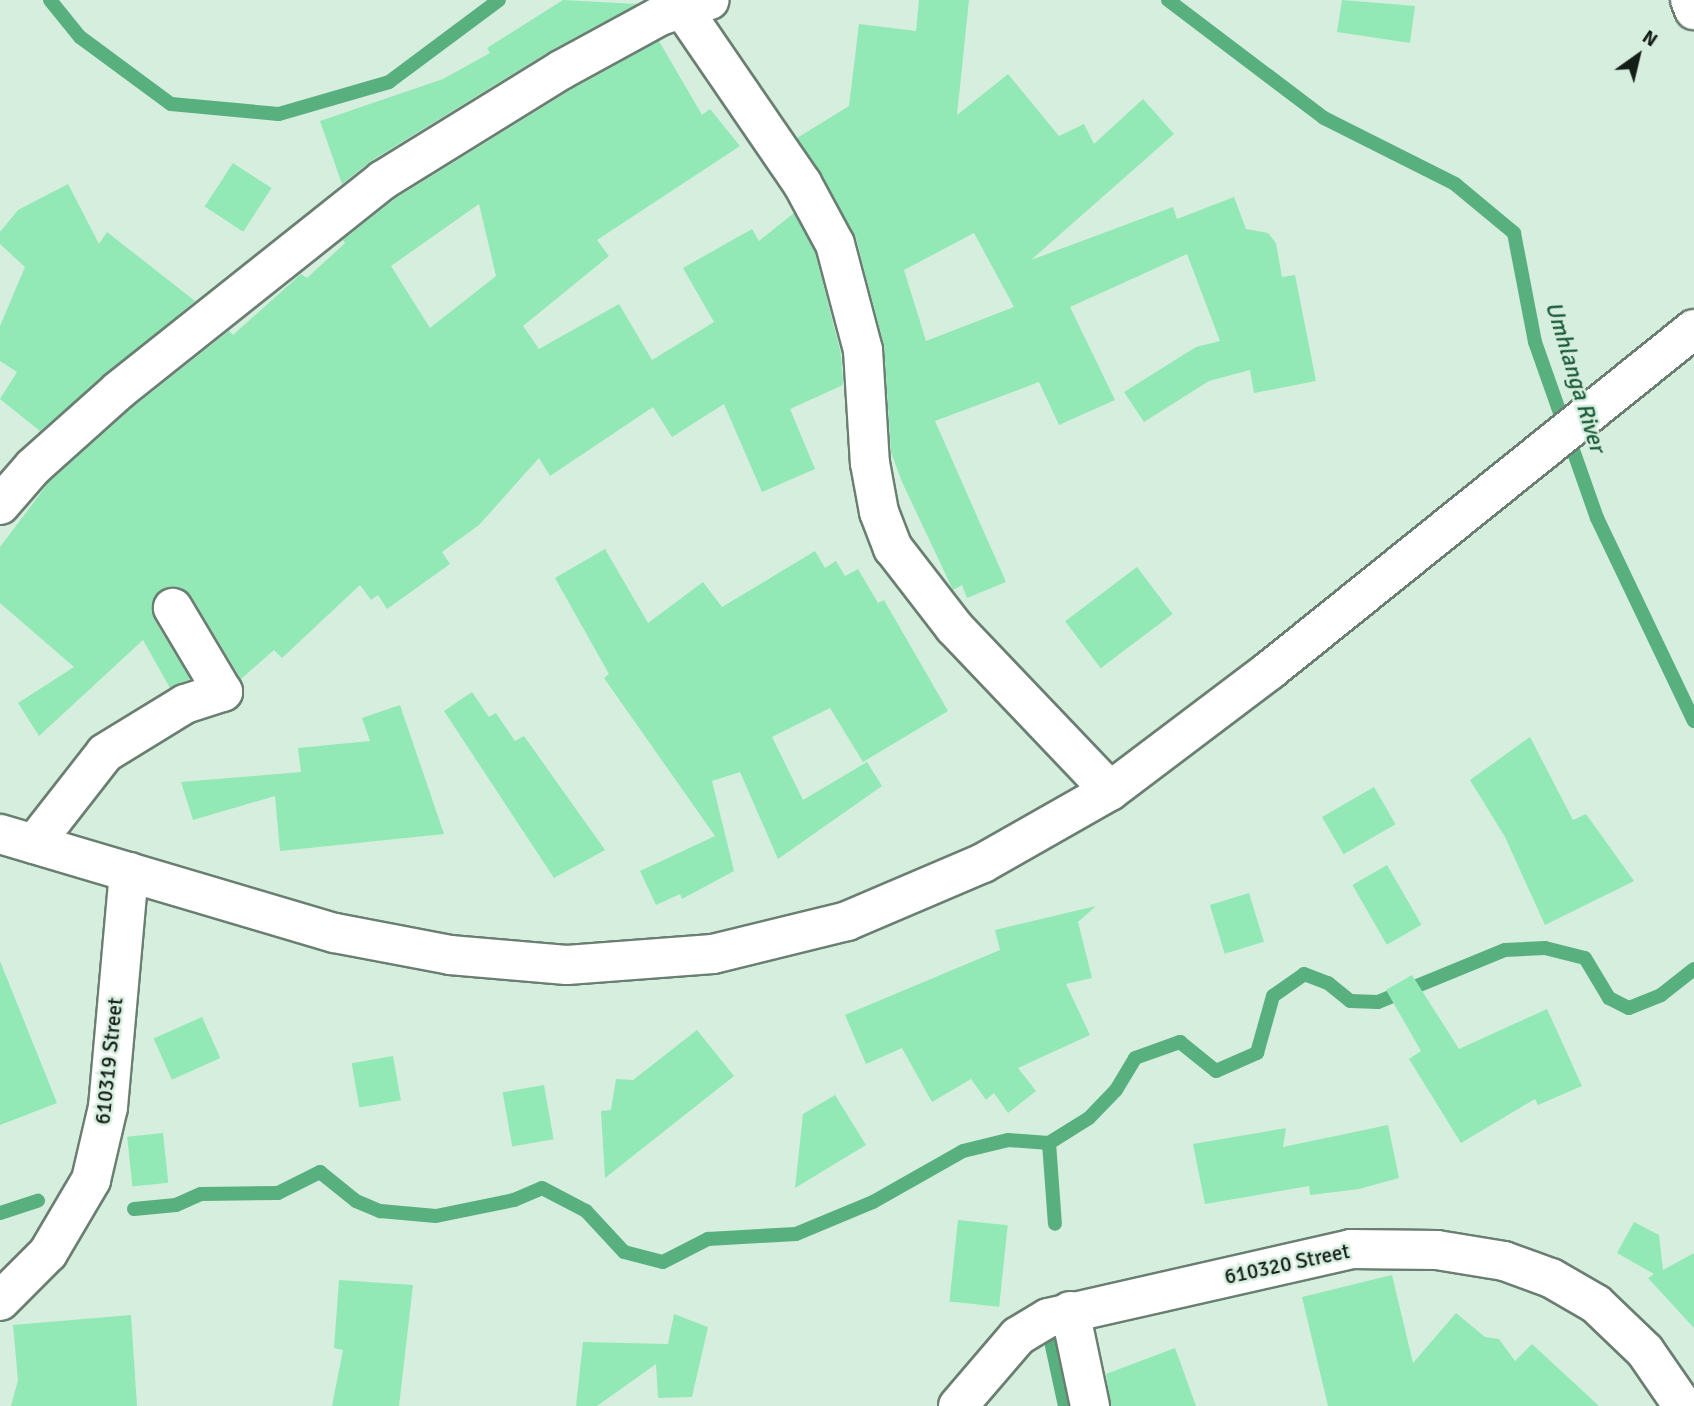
<!DOCTYPE html>
<html>
<head>
<meta charset="utf-8">
<style>
  body { margin:0 }
  #map { position:relative; width:1694px; height:1406px; overflow:hidden; background:#d6eede; font-family:Signika,sans-serif }
  div>[style] { position:absolute }
  .stream>* { height:14px; margin:-7px; padding:0 7px; transform-origin:7px; border-radius:7px; background:#59b07f }
  .building>* { inset:0; background:#92e9b5; transform-origin:0 0 }
  .roads { filter:drop-shadow(2px 0 #6a7f72) drop-shadow(-2px 0 #6a7f72) drop-shadow(0 2px #6a7f72) drop-shadow(0 -2px #6a7f72) }
  .minor>* { height:38px; margin:-19px; padding:0 19px; transform-origin:19px; border-radius:19px; background:#fff }
  span { translate:-50% -50%; white-space:nowrap; text-align:center; line-height:1.15; -webkit-text-stroke:5px #d6eede; paint-order:stroke }
  .street-label { font-size:21px; color:#151d18 }
  .water-label { font-size:23px; color:#195a39; font-style:italic }
  .north { position:absolute; left:1603px; top:21px; width:70px; height:70px; -webkit-text-stroke:5px #d6eede; paint-order:stroke; rotate:34deg; font-size:19px; font-weight:700; line-height:28px; text-align:center; color:#151d18 }
  .north::after { content:''; display:block; margin:auto; width:24px; height:32px; background:#151d18; clip-path:polygon(50% 0,100% 100%,50% 72%,0 100%) }
</style>
</head>
<body>
<div id="map">
  <div class="stream">
    <div style="left:50px;top:0;width:48px;rotate:51deg"></div>
    <div style="left:80px;top:37px;width:113px;rotate:36.4deg"></div>
    <div style="left:171px;top:104px;width:108px;rotate:5.3deg"></div>
    <div style="left:279px;top:114px;width:115px;rotate:-16.2deg"></div>
    <div style="left:389px;top:82px;width:137px;rotate:-36.7deg"></div>
    <div style="left:1168px;top:0;width:196px;rotate:37.1deg"></div>
    <div style="left:1324px;top:118px;width:147px;rotate:26.7deg"></div>
    <div style="left:1455px;top:184px;width:77px;rotate:39.7deg"></div>
    <div style="left:1514px;top:233px;width:111px;rotate:79.1deg"></div>
    <div style="left:1535px;top:342px;width:187px;rotate:70.6deg"></div>
    <div style="left:1597px;top:518px;width:225px;rotate:64.5deg"></div>
    <div style="left:1049px;top:1143px;width:81px;rotate:85.8deg"></div>
    <div style="left:134px;top:1209px;width:42px;rotate:-5.4deg"></div>
    <div style="left:176px;top:1205px;width:27px;rotate:-24deg"></div>
    <div style="left:201px;top:1194px;width:77px;rotate:-0.7deg"></div>
    <div style="left:278px;top:1193px;width:47px;rotate:-26.6deg"></div>
    <div style="left:320px;top:1172px;width:46px;rotate:38.9deg"></div>
    <div style="left:356px;top:1201px;width:26px;rotate:23deg"></div>
    <div style="left:380px;top:1211px;width:56px;rotate:5.1deg"></div>
    <div style="left:436px;top:1216px;width:80px;rotate:-11.6deg"></div>
    <div style="left:514px;top:1200px;width:30px;rotate:-23deg"></div>
    <div style="left:542px;top:1188px;width:50px;rotate:27.6deg"></div>
    <div style="left:586px;top:1211px;width:56px;rotate:47.2deg"></div>
    <div style="left:624px;top:1252px;width:40px;rotate:14.4deg"></div>
    <div style="left:663px;top:1262px;width:51px;rotate:-27.1deg"></div>
    <div style="left:708px;top:1239px;width:88px;rotate:-3.3deg"></div>
    <div style="left:796px;top:1234px;width:83px;rotate:-22.6deg"></div>
    <div style="left:873px;top:1202px;width:103px;rotate:-29.5deg"></div>
    <div style="left:963px;top:1151px;width:46px;rotate:-13.7deg"></div>
    <div style="left:1008px;top:1140px;width:41px;rotate:4.2deg"></div>
    <div style="left:1049px;top:1143px;width:47px;rotate:-32deg"></div>
    <div style="left:1089px;top:1118px;width:39px;rotate:-46deg"></div>
    <div style="left:1116px;top:1090px;width:37px;rotate:-59deg"></div>
    <div style="left:1135px;top:1058px;width:48px;rotate:-19.6deg"></div>
    <div style="left:1180px;top:1042px;width:46px;rotate:38.9deg"></div>
    <div style="left:1216px;top:1071px;width:45px;rotate:-23.7deg"></div>
    <div style="left:1257px;top:1053px;width:59px;rotate:-74.3deg"></div>
    <div style="left:1273px;top:996px;width:38px;rotate:-35deg"></div>
    <div style="left:1304px;top:974px;width:26px;rotate:21deg"></div>
    <div style="left:1328px;top:983px;width:28px;rotate:39deg"></div>
    <div style="left:1350px;top:1001px;width:28px;rotate:2deg"></div>
    <div style="left:1378px;top:1002px;width:137px;rotate:-22.3deg"></div>
    <div style="left:1505px;top:950px;width:40px;rotate:-2.9deg"></div>
    <div style="left:1545px;top:948px;width:41px;rotate:14deg"></div>
    <div style="left:1585px;top:958px;width:47px;rotate:59deg"></div>
    <div style="left:1609px;top:998px;width:22px;rotate:27deg"></div>
    <div style="left:1629px;top:1008px;width:35px;rotate:-22deg"></div>
    <div style="left:1661px;top:995px;width:42px;rotate:-38.2deg"></div>
    <div style="left:0;top:1213px;width:40px;rotate:-18deg"></div>
    <div style="left:1052px;top:1346px;width:61px;rotate:77.8deg"></div>
  </div>
  <div class="building">
    <div style="clip-path:polygon(563px 0,637px 4px,550px 51px,371px 161px,342px 184px,320px 121px,443px 79px,490px 53px,487px 48px)"></div>
    <div style="clip-path:polygon(evenodd,919px 0,969px 0,957px 115px,1008px 74px,1059px 136px,1084px 124px,1094px 144px,1143px 99px,1174px 134px,1031px 260px,1173px 207px,1177px 219px,1234px 197px,1246px 229px,1268px 233px,1276px 243px,1282px 277px,1295px 275px,1316px 381px,1254px 393px,1250px 370px,1209px 381px,1144px 422px,1124px 392px,1196px 347px,1220px 341px,1187px 254px,1070px 307px,1115px 400px,1059px 425px,1039px 382px,935px 421px,1006px 582px,967px 598px,962px 585px,953px 590px,902px 482px,891px 452px,884px 345px,856px 238px,797px 138px,849px 106px,859px 24px,916px 31px,919px 0,974px 233px,1014px 307px,926px 341px,904px 270px,974px 233px)"></div>
    <div style="clip-path:polygon(1342px 0,1415px 6px,1410px 43px,1337px 32px)"></div>
    <div style="clip-path:polygon(evenodd,659px 41px,702px 115px,710px 109px,740px 146px,597px 240px,609px 256px,523px 326px,539px 349px,619px 304px,652px 360px,714px 322px,683px 268px,752px 229px,759px 241px,794px 213px,815px 252px,841px 354px,843px 385px,790px 409px,815px 469px,762px 492px,724px 404px,672px 437px,653px 407px,550px 476px,539px 458px,479px 525px,442px 552px,450px 564px,387px 609px,378px 595px,371px 600px,360px 585px,282px 658px,274px 650px,241px 679px,191px 596px,183px 589px,162px 589px,154px 598px,154px 619px,190px 679px,170px 688px,143px 640px,39px 736px,18px 703px,74px 667px,0 603px,0 547px,49px 482px,133px 407px,229px 331px,233px 335px,301px 274px,307px 278px,345px 243px,343px 240px,396px 198px,572px 89px,659px 41px,479px 204px,496px 276px,430px 328px,391px 266px,479px 204px)"></div>
    <div style="left:233px;top:163px;width:46px;height:52px;rotate:33deg"></div>
    <div style="clip-path:polygon(68px 184px,99px 244px,107px 232px,195px 301px,40px 431px,0 399px,17px 372px,0 361px,0 326px,25px 267px,0 244px,0 232px,18px 210px)"></div>
    <div style="clip-path:polygon(605px 549px,648px 623px,703px 582px,722px 607px,815px 551px,825px 568px,836px 561px,845px 576px,858px 569px,878px 603px,884px 600px,948px 711px,863px 762px,830px 708px,772px 737px,803px 800px,867px 762px,882px 786px,778px 859px,740px 772px,712px 781px,734px 871px,682px 899px,680px 894px,656px 905px,640px 871px,715px 836px,604px 678px,609px 674px,555px 578px)"></div>
    <div style="left:1137px;top:567px;width:59px;height:90px;rotate:53deg"></div>
    <div style="clip-path:polygon(472px 692px,489px 717px,496px 713px,515px 741px,524px 736px,605px 850px,554px 878px,444px 711px)"></div>
    <div style="clip-path:polygon(400px 705px,444px 834px,280px 851px,275px 796px,193px 820px,181px 782px,301px 772px,298px 748px,370px 741px,362px 718px)"></div>
    <div style="clip-path:polygon(1530px 737px,1573px 820px,1586px 814px,1634px 881px,1545px 925px,1505px 837px,1470px 780px)"></div>
    <div style="left:1374px;top:787px;width:43px;height:60px;rotate:60deg"></div>
    <div style="left:1387px;top:865px;width:69px;height:40px;rotate:60deg"></div>
    <div style="left:1249px;top:893px;width:51px;height:41px;rotate:73deg"></div>
    <div style="clip-path:polygon(1096px 906px,1078px 922px,1092px 978px,1066px 984px,1090px 1035px,1018px 1068px,1036px 1091px,1008px 1113px,994px 1093px,986px 1100px,971px 1079px,932px 1102px,902px 1048px,866px 1064px,845px 1015px,1000px 950px,995px 930px)"></div>
    <div style="clip-path:polygon(0 961px,57px 1103px,0 1125px)"></div>
    <div style="clip-path:polygon(1412px 975px,1459px 1049px,1547px 1009px,1582px 1086px,1538px 1105px,1535px 1099px,1461px 1143px,1409px 1059px,1421px 1051px,1386px 990px)"></div>
    <div style="left:202px;top:1017px;width:45px;height:53px;rotate:66deg"></div>
    <div style="clip-path:polygon(697px 1030px,734px 1076px,605px 1178px,601px 1111px,611px 1110px,616px 1079px,633px 1080px)"></div>
    <div style="left:393px;top:1056px;width:45px;height:42px;rotate:80deg"></div>
    <div style="left:544px;top:1085px;width:55px;height:42px;rotate:80deg"></div>
    <div style="clip-path:polygon(835px 1095px,866px 1145px,795px 1188px,803px 1114px)"></div>
    <div style="clip-path:polygon(1388px 1125px,1399px 1178px,1359px 1189px,1310px 1195px,1309px 1186px,1205px 1204px,1193px 1144px,1286px 1128px,1283px 1147px)"></div>
    <div style="left:163px;top:1133px;width:50px;height:36px;rotate:84deg"></div>
    <div style="left:958px;top:1220px;width:50px;height:82px;rotate:6deg"></div>
    <div style="clip-path:polygon(1634px 1222px,1659px 1235px,1663px 1270px,1694px 1253px,1694px 1328px,1648px 1278px,1654px 1274px,1617px 1253px)"></div>
    <div style="clip-path:polygon(1392px 1275px,1413px 1363px,1456px 1313px,1485px 1337px,1499px 1339px,1515px 1361px,1532px 1344px,1599px 1406px,1328px 1406px,1302px 1297px)"></div>
    <div style="clip-path:polygon(339px 1280px,413px 1285px,399px 1406px,332px 1406px,343px 1350px,334px 1348px)"></div>
    <div style="clip-path:polygon(674px 1314px,708px 1327px,692px 1397px,658px 1398px,656px 1364px,597px 1406px,576px 1406px,583px 1342px,668px 1344px)"></div>
    <div style="clip-path:polygon(131px 1315px,137px 1406px,11px 1406px,18px 1380px,13px 1325px)"></div>
    <div style="clip-path:polygon(1175px 1348px,1196px 1406px,1111px 1406px,1106px 1374px)"></div>
  </div>
  <div class="roads">
    <div class="minor">
      <div style="left:1690px;top:0;width:11px;rotate:68deg"></div>
      <div style="left:682px;top:8px;width:212px;rotate:55.6deg"></div>
      <div style="left:802px;top:183px;width:69px;rotate:61.6deg"></div>
      <div style="left:835px;top:244px;width:110px;rotate:75.2deg"></div>
      <div style="left:863px;top:350px;width:113px;rotate:86.5deg"></div>
      <div style="left:870px;top:463px;width:50px;rotate:79.6deg"></div>
      <div style="left:879px;top:512px;width:39px;rotate:69deg"></div>
      <div style="left:893px;top:548px;width:100px;rotate:52.3deg"></div>
      <div style="left:954px;top:627px;width:226px;rotate:46.4deg"></div>
      <div style="left:0;top:505px;width:50px;rotate:-49deg"></div>
      <div style="left:33px;top:467px;width:115px;rotate:-41.8deg"></div>
      <div style="left:119px;top:390px;width:337px;rotate:-38.5deg"></div>
      <div style="left:383px;top:180px;width:209px;rotate:-31.7deg"></div>
      <div style="left:561px;top:70px;width:113px;rotate:-28.6deg"></div>
      <div style="left:660px;top:16px;width:52px;rotate:-17.7deg"></div>
      <div style="left:0;top:834px;width:349px;rotate:16.5deg"></div>
      <div style="left:335px;top:933px;width:117px;rotate:10.8deg"></div>
      <div style="left:450px;top:955px;width:117px;rotate:4.9deg"></div>
      <div style="left:567px;top:965px;width:146px;rotate:-4.3deg"></div>
      <div style="left:713px;top:954px;width:138px;rotate:-13.8deg"></div>
      <div style="left:847px;top:921px;width:148px;rotate:-23.1deg"></div>
      <div style="left:983px;top:863px;width:146px;rotate:-29.6deg"></div>
      <div style="left:1110px;top:791px;width:201px;rotate:-37.1deg"></div>
      <div style="left:1270px;top:670px;width:544px;rotate:-38.81deg"></div>
      <div style="left:34px;top:844px;width:115px;rotate:-52deg"></div>
      <div style="left:105px;top:753px;width:94px;rotate:-31.5deg"></div>
      <div style="left:185px;top:704px;width:40px;rotate:-18deg"></div>
      <div style="left:223px;top:692px;width:98px;rotate:-120.8deg"></div>
      <div style="left:0;top:1301px;width:68px;rotate:-45deg"></div>
      <div style="left:48px;top:1253px;width:85px;rotate:-59.5deg"></div>
      <div style="left:91px;top:1180px;width:75px;rotate:-76.9deg"></div>
      <div style="left:108px;top:1107px;width:236px;rotate:-84.9deg"></div>
      <div style="left:1070px;top:1311px;width:97px;rotate:78.1deg"></div>
      <div style="left:958px;top:1406px;width:92px;rotate:-49.4deg"></div>
      <div style="left:1018px;top:1336px;width:35px;rotate:-31deg"></div>
      <div style="left:1048px;top:1318px;width:311px;rotate:-12.8deg"></div>
      <div style="left:1351px;top:1249px;width:86px;rotate:0.7deg"></div>
      <div style="left:1437px;top:1250px;width:68px;rotate:9.3deg"></div>
      <div style="left:1504px;top:1261px;width:50px;rotate:19.9deg"></div>
      <div style="left:1551px;top:1278px;width:52px;rotate:30deg"></div>
      <div style="left:1596px;top:1304px;width:68px;rotate:43.8deg"></div>
      <div style="left:1645px;top:1351px;width:67px;rotate:55.4deg"></div>
    </div>
  </div>
  <div class="street-label">
    <span style="left:109px;top:1061px;rotate:-84deg">610319 Street</span>
    <span style="left:1287px;top:1264px;rotate:-12deg">610320 Street</span>
  </div>
  <div class="water-label">
    <span style="left:1575px;top:377px;rotate:73deg">Umhlanga River</span>
  </div>
  <div class="north">N</div>
</div>
</body>
</html>
